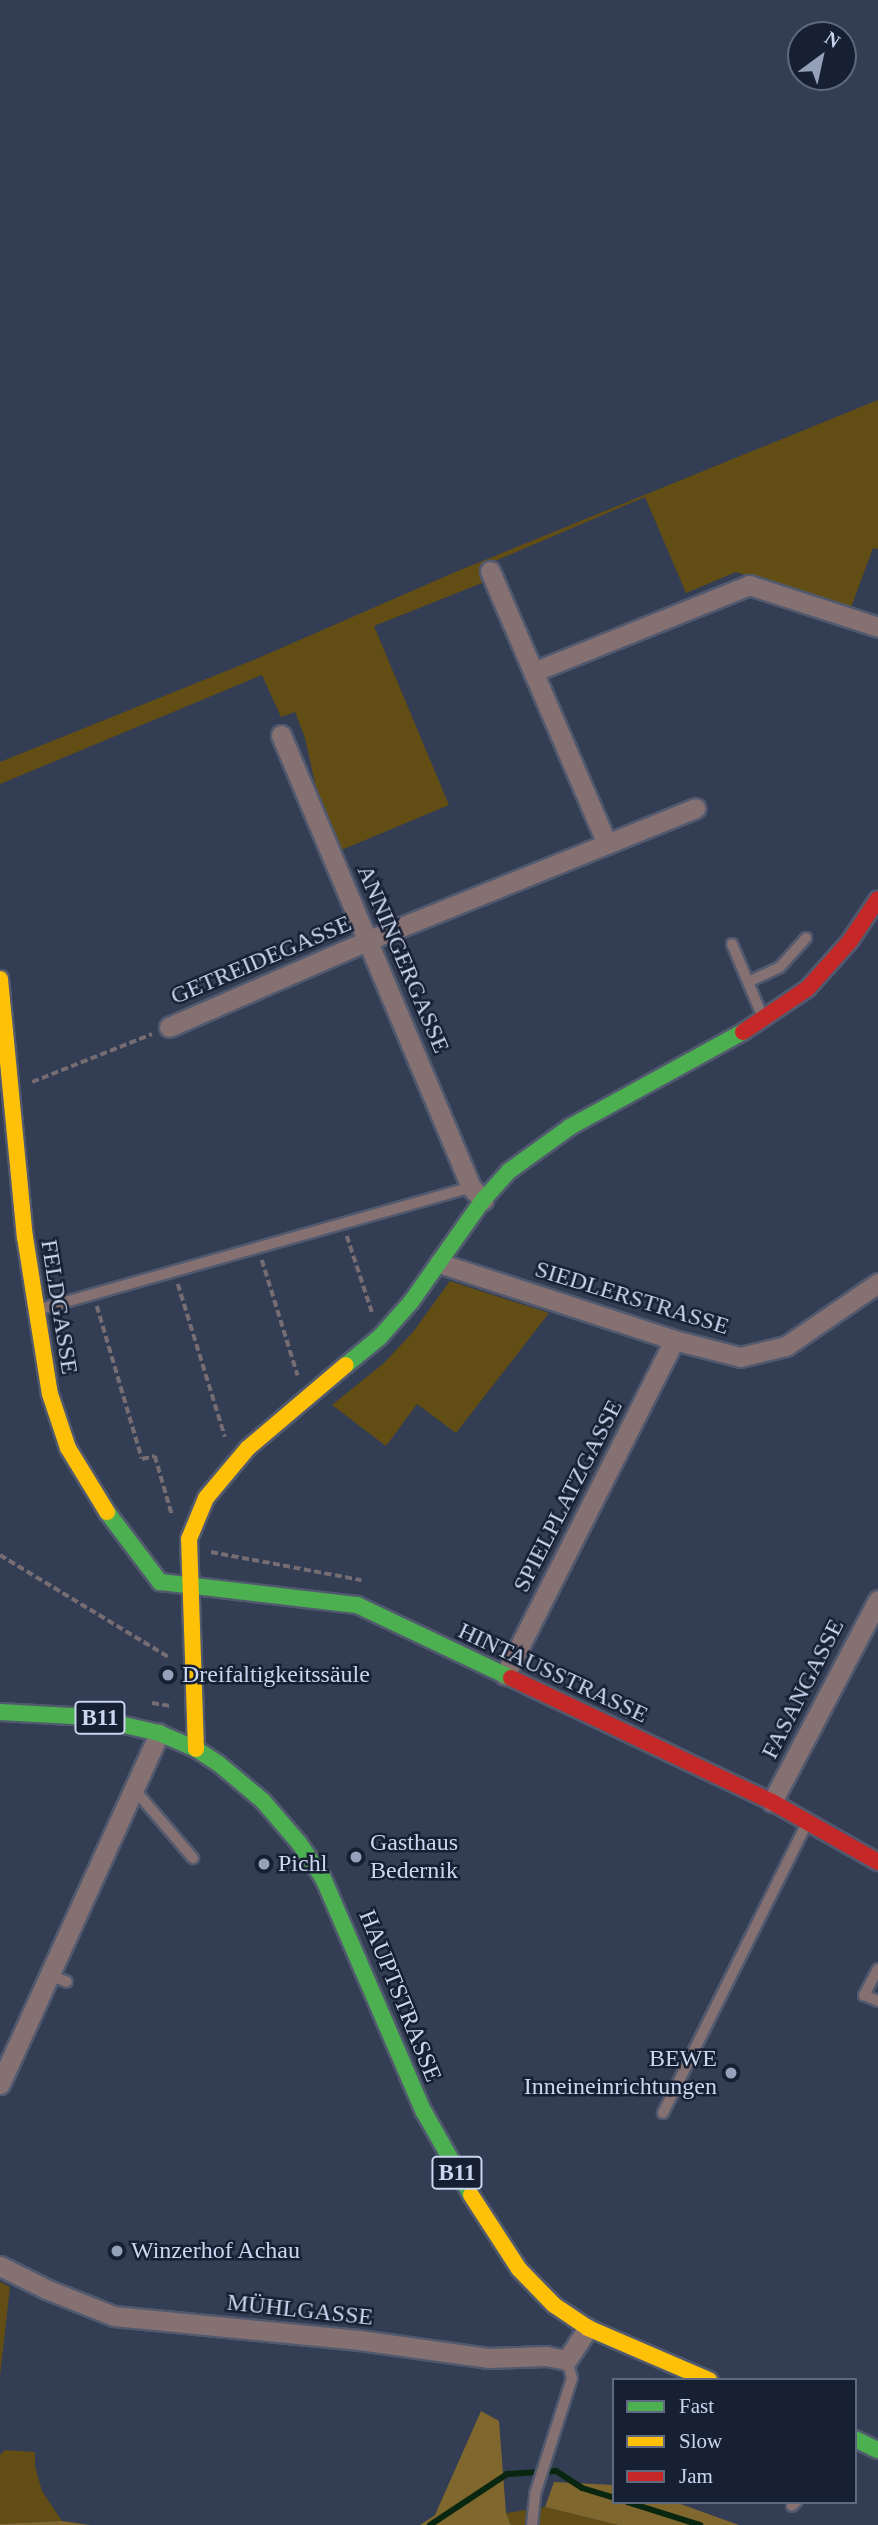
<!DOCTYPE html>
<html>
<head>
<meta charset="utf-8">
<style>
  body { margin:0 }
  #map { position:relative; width:878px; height:2525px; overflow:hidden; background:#333d54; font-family:Georgia,serif }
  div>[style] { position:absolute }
  .green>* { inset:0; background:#624d14 }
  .forest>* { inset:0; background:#7f672d }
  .stream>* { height:6px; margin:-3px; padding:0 3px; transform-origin:3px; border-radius:3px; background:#092710 }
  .path>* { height:3.5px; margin-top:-1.75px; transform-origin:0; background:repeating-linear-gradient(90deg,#766d73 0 7px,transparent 0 10.5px) }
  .roads { filter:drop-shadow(2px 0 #51596e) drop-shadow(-2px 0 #51596e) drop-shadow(0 2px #51596e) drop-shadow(0 -2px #51596e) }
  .lane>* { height:10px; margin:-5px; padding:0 5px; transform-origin:5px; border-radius:5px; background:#857072 }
  .street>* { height:19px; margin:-9.5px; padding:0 9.5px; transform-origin:9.5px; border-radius:9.5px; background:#857072 }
  .fast>* { height:16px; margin:-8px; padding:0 8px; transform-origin:8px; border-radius:8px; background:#4caf50 }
  .slow>* { height:16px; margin:-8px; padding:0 8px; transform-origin:8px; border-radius:8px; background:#ffc107 }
  .jam>* { height:16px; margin:-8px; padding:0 8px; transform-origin:8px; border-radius:8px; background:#c62828 }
  .dots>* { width:19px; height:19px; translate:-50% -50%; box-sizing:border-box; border:4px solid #172033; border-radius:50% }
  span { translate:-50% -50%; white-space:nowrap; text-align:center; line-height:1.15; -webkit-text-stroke:5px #172033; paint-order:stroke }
  .shield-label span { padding:2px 5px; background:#172033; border:2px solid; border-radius:5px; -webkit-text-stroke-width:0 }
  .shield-label { font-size:23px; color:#cad6f0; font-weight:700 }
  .street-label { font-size:24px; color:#cad6f0 }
  .poi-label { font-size:24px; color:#cad6f0 }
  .left { translate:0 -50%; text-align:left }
  .right { translate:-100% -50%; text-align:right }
  .legend { position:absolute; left:612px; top:2378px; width:245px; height:126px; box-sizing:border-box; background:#172033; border:2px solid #5f697f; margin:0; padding:9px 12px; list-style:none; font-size:21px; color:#cad6f0 }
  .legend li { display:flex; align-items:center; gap:14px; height:35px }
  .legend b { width:35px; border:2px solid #5f697f }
  .north { position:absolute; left:787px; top:21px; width:70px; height:70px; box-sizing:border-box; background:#172033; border:2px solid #5f697f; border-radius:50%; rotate:33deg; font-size:19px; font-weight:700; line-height:28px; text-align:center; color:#cad6f0 }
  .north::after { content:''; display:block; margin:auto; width:24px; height:32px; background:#95a0b9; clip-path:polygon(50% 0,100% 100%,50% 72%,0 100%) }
</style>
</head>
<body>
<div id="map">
  <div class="green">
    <div style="clip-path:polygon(878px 400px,878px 549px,873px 548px,850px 610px,736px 572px,686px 593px,645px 497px,481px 567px,487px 581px,374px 626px,449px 805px,339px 851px,320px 806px,305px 738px,295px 712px,281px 717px,262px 675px,0 784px,0 762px,256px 659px,460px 570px)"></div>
    <div style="clip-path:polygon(450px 1281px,549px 1313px,456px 1433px,417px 1404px,386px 1446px,332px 1405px,384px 1363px,413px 1332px)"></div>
    <div style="clip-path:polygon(0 2282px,10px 2287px,0 2376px)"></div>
    <div style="clip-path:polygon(5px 2450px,35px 2452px,35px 2466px,42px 2491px,62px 2521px,0 2524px,0 2455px)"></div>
    <div style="clip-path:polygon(545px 2507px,618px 2525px,511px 2525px,506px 2513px)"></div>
  </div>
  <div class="forest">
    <div style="clip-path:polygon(481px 2411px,499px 2421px,506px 2513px,511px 2525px,420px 2525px,435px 2515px)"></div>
    <div style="clip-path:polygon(554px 2482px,614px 2485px,614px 2502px,675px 2502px,739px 2525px,618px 2525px,545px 2507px)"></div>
    <div style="clip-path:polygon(62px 2521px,90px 2525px,0 2525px,0 2524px)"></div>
  </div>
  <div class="stream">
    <div style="left:627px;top:2502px;width:77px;rotate:17.5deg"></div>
    <div style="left:430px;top:2525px;width:92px;rotate:-33.5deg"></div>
    <div style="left:507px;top:2474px;width:49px;rotate:-3.5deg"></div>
    <div style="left:556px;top:2471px;width:31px;rotate:33deg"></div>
    <div style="left:582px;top:2488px;width:34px;rotate:17deg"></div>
  </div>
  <div class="path">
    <div style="left:32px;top:1082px;width:129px;rotate:-21.8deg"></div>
    <div style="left:347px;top:1236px;width:80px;rotate:71.8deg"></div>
    <div style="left:262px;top:1260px;width:121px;rotate:72.8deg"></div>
    <div style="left:178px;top:1284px;width:160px;rotate:72.9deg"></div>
    <div style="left:97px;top:1306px;width:159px;rotate:73.6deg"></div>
    <div style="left:142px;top:1459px;width:13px;rotate:-13deg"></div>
    <div style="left:155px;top:1456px;width:61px;rotate:73.9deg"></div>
    <div style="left:211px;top:1552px;width:153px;rotate:10.6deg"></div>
    <div style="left:0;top:1555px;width:199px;rotate:31.2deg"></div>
    <div style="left:152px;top:1703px;width:20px;rotate:9deg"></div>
  </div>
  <div class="roads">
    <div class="lane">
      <div style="left:732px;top:944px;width:82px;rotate:67.2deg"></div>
      <div style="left:748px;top:982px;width:35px;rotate:-25deg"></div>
      <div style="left:780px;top:967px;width:39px;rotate:-48deg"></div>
      <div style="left:37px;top:1310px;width:451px;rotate:-15.8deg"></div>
      <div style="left:134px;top:1789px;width:91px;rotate:49.5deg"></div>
      <div style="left:878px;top:1969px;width:30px;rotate:118deg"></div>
      <div style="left:864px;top:1995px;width:15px;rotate:23deg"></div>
      <div style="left:50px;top:1975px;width:18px;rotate:22deg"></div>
      <div style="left:663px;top:2113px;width:324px;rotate:-63.6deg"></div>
      <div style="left:792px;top:2506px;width:6px;rotate:-45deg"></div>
      <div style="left:532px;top:2525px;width:31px;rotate:-84deg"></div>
      <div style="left:535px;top:2494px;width:122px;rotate:-72.3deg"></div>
      <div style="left:572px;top:2378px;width:19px;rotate:-106deg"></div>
    </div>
    <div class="street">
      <div style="left:490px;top:571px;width:297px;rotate:66.8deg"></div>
      <div style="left:533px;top:672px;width:233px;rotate:-21.9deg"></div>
      <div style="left:749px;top:585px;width:136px;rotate:18deg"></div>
      <div style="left:281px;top:735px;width:490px;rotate:67.2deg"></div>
      <div style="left:471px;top:1187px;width:18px;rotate:47deg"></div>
      <div style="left:169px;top:1027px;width:218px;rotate:-23.5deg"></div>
      <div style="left:369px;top:940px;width:352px;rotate:-22deg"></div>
      <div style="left:439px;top:1263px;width:247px;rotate:18.1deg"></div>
      <div style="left:674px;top:1340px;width:68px;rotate:14.4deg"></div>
      <div style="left:740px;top:1357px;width:47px;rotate:-13.4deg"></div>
      <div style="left:786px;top:1346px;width:112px;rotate:-34.4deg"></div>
      <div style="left:505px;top:1675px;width:375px;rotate:-63.2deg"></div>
      <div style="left:772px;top:1802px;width:228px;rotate:-62.3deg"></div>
      <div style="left:0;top:2084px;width:385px;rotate:-65.6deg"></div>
      <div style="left:0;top:2266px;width:51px;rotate:26.6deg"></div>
      <div style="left:46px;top:2289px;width:73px;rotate:21.7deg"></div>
      <div style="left:114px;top:2316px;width:246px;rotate:5.6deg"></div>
      <div style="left:359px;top:2340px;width:130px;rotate:7.9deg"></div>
      <div style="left:488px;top:2358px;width:58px;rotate:-2deg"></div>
      <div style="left:546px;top:2356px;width:21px;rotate:11deg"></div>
      <div style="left:567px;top:2360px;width:38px;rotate:-57deg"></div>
    </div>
    <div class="fast">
      <div style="left:346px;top:1365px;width:44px;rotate:-39.5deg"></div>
      <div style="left:380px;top:1337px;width:47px;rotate:-48.5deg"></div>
      <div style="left:411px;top:1302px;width:125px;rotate:-54.8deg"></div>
      <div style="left:483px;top:1200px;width:39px;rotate:-48deg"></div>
      <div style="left:509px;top:1171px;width:75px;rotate:-35.8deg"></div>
      <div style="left:570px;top:1127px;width:197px;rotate:-28.8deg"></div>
      <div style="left:107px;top:1512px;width:88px;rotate:52.9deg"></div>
      <div style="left:160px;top:1582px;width:198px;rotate:6.7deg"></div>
      <div style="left:357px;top:1605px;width:170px;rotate:25.4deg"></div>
      <div style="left:0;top:1712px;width:89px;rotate:3.2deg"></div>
      <div style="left:89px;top:1717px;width:72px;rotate:12.9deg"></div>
      <div style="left:159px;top:1733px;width:40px;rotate:23.4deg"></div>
      <div style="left:196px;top:1749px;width:27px;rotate:33deg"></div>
      <div style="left:219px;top:1764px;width:57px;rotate:40.1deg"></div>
      <div style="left:263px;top:1801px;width:55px;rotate:49.4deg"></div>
      <div style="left:299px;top:1843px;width:42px;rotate:55.6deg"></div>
      <div style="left:323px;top:1878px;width:255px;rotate:66.7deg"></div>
      <div style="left:424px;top:2112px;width:95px;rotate:60.5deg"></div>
      <div style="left:855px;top:2439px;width:25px;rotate:26deg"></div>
    </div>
    <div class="slow">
      <div style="left:0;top:979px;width:259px;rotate:84.5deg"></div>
      <div style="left:25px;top:1237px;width:159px;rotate:81deg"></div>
      <div style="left:50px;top:1394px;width:57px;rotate:71.6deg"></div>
      <div style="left:68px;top:1448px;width:75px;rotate:58.6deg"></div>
      <div style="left:196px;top:1749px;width:210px;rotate:-91.9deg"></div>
      <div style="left:189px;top:1539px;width:44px;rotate:-67.5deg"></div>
      <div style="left:206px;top:1498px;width:65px;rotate:-50deg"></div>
      <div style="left:248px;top:1448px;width:128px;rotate:-40.3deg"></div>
      <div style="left:471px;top:2195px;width:88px;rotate:57deg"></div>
      <div style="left:519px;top:2269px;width:50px;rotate:45.8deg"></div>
      <div style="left:554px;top:2305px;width:41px;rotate:34.1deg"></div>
      <div style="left:588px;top:2328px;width:132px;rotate:23.3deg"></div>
    </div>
    <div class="jam">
      <div style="left:743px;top:1032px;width:78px;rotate:-34.1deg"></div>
      <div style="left:808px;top:988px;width:63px;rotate:-48.2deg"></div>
      <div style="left:850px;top:941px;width:50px;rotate:-56.3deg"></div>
      <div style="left:511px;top:1678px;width:289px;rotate:25.4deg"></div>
      <div style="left:772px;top:1802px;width:122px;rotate:29.5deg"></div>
    </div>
  </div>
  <div class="dots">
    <div style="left:168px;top:1675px;background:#95a0b9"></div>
    <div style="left:356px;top:1857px;background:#95a0b9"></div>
    <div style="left:264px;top:1864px;background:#95a0b9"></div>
    <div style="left:731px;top:2073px;background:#95a0b9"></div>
    <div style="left:117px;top:2251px;background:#95a0b9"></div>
  </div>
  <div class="shield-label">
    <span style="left:100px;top:1718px">B11</span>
    <span style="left:457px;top:2173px">B11</span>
  </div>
  <div class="street-label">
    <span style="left:403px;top:959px;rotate:67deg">ANNINGERGASSE</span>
    <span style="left:261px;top:960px;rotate:-23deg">GETREIDEGASSE</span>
    <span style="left:632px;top:1298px;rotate:17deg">SIEDLERSTRASSE</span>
    <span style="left:59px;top:1307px;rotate:81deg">FELDGASSE</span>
    <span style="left:568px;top:1496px;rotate:-63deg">SPIELPLATZGASSE</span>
    <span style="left:553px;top:1673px;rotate:25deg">HINTAUSSTRASSE</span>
    <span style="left:803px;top:1689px;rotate:-63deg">FASANGASSE</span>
    <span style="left:400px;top:1996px;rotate:68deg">HAUPTSTRASSE</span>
    <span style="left:300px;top:2310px;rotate:6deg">MÜHLGASSE</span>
  </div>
  <div class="poi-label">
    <span class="left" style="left:182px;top:1675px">Dreifaltigkeitssäule</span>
    <span class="left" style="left:370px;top:1857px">Gasthaus<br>Bedernik</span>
    <span class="left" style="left:278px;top:1864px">Pichl</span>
    <span class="right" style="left:717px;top:2073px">BEWE<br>Inneineinrichtungen</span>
    <span class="left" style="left:131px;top:2251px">Winzerhof Achau</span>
  </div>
  <ul class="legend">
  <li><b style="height:9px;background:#4caf50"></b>Fast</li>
  <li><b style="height:9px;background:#ffc107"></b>Slow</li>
  <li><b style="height:9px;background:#c62828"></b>Jam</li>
  </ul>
  <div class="north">N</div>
</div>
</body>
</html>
